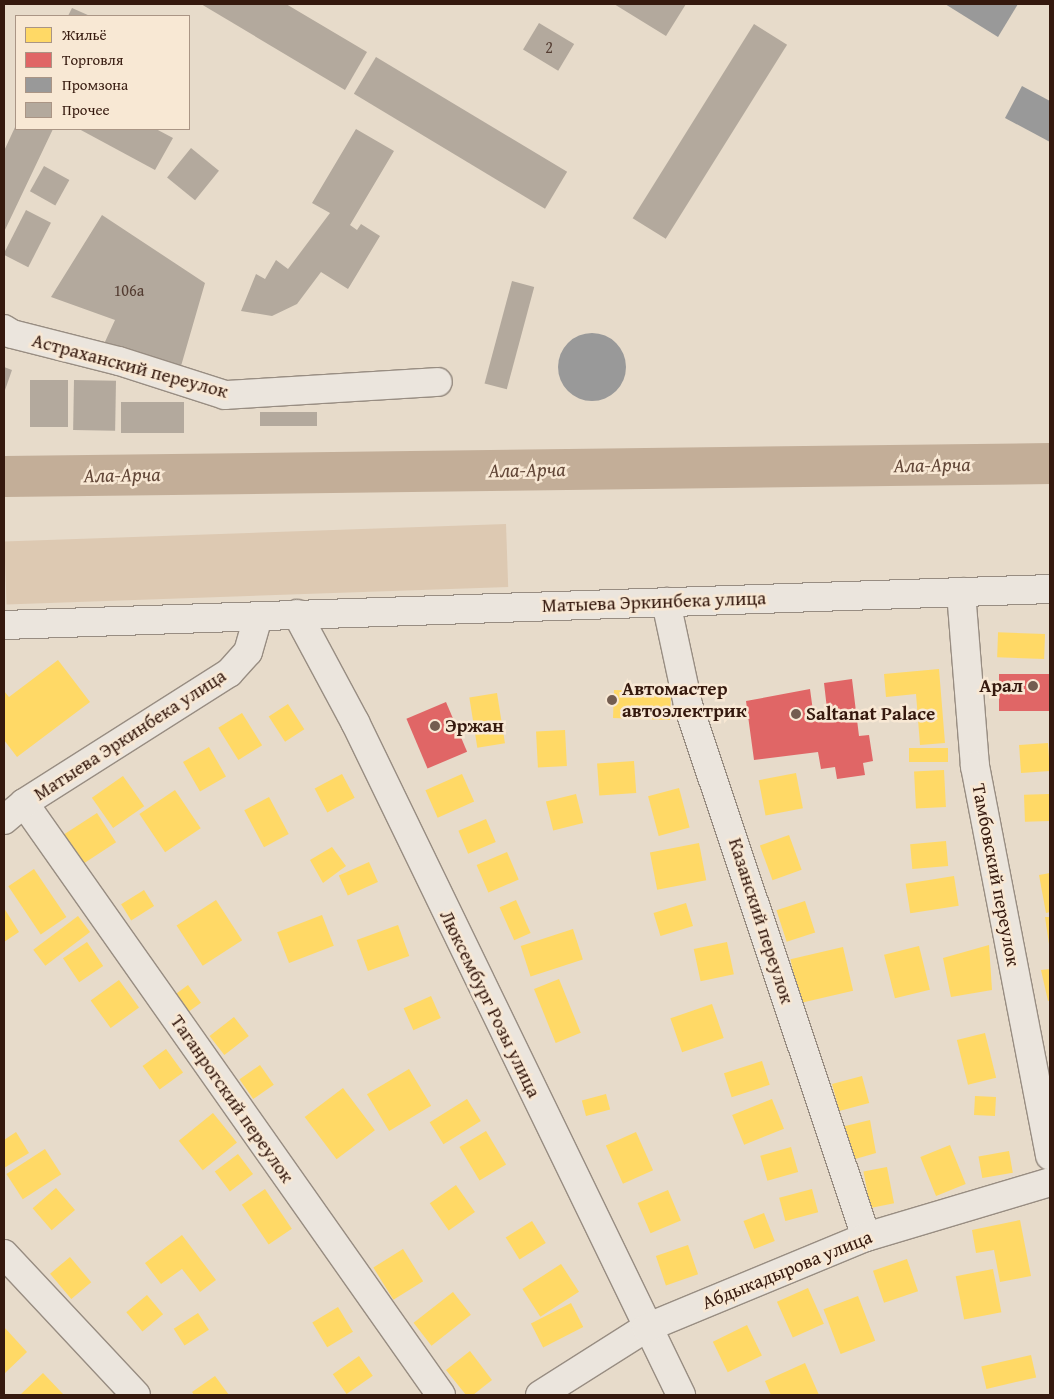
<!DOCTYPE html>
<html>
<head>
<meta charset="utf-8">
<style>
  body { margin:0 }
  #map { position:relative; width:1054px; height:1399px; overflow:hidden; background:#e7dbca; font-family:"Gentium Book Plus",serif }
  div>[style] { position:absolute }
  .green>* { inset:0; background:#ddc9b2; transform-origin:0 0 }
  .homes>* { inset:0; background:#ffd966; transform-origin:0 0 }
  .shops>* { inset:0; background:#e06666; transform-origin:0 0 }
  .industry>* { inset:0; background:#999 }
  .round { border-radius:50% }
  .river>* { height:41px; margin:-20.5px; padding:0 20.5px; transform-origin:20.5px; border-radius:20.5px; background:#c3ae98 }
  .building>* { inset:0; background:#b3a99d; transform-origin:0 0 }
  .roads { filter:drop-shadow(1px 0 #988d82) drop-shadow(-1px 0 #988d82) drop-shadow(0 1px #988d82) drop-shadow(0 -1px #988d82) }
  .minor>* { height:28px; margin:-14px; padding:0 14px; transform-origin:14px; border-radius:14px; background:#ebe5dd }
  .secondary>* { height:28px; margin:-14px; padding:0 14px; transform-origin:14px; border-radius:14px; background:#ebe5dd }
  .dots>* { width:14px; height:14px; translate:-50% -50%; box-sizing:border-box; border:2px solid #f8e8d4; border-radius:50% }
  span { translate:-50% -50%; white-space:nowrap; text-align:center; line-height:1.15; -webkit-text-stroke:5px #f8e8d4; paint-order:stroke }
  .number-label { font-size:16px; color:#543d32 }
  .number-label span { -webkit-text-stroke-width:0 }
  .street-label { font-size:19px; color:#35190e }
  .poi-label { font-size:19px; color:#35190e; font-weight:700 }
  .right { translate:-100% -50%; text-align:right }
  .left { translate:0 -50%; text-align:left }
  .water-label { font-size:20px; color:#614637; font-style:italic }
  .frame { position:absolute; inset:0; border:5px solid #35190e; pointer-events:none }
  .legend { position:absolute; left:15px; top:15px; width:175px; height:115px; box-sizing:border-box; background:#f8e8d4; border:1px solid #aa9585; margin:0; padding:6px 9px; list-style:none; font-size:15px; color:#35190e }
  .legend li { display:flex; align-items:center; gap:10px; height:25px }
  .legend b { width:25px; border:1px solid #aa9585 }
</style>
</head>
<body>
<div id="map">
  <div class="green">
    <div style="left:506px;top:524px;width:63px;height:502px;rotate:88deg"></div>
  </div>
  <div class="homes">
    <div style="left:1045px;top:634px;width:25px;height:47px;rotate:92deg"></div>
    <div style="clip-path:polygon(58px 660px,90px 702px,17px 757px,4px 740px,4px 691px,9px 697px)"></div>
    <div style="clip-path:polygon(939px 669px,945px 743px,920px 745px,916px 694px,886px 697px,884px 674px)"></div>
    <div style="left:614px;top:690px;width:57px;height:28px;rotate:2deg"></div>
    <div style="left:497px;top:693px;width:51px;height:28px;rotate:81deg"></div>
    <div style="left:288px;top:704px;width:30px;height:23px;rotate:57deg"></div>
    <div style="left:242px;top:713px;width:38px;height:28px;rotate:58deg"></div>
    <div style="left:565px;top:730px;width:36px;height:29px;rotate:87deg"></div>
    <div style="left:1048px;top:743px;width:28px;height:29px;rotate:86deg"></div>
    <div style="left:209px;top:747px;width:34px;height:30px;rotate:60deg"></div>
    <div style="left:948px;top:748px;width:14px;height:39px;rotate:90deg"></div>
    <div style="left:634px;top:761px;width:32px;height:37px;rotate:86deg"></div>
    <div style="left:944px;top:770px;width:37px;height:30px;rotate:87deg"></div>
    <div style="left:796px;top:773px;width:36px;height:38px;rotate:79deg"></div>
    <div style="left:342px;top:774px;width:27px;height:31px;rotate:62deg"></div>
    <div style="left:462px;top:774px;width:30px;height:40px;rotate:66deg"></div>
    <div style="left:123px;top:776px;width:37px;height:38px;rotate:55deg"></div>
    <div style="left:679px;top:788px;width:41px;height:32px;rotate:75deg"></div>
    <div style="left:175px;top:790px;width:46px;height:43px;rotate:56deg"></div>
    <div style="left:576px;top:794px;width:30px;height:31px;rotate:76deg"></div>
    <div style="left:1049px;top:794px;width:27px;height:25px;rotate:88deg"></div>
    <div style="left:269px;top:797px;width:42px;height:28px;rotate:62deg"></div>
    <div style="left:97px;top:813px;width:35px;height:40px;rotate:57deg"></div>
    <div style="left:486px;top:819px;width:25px;height:30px;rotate:67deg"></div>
    <div style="left:789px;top:835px;width:37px;height:31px;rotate:70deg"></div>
    <div style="left:946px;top:841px;width:25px;height:36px;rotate:85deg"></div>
    <div style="left:699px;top:843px;width:38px;height:50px;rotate:79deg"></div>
    <div style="clip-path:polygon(332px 847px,346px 866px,323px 883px,310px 860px)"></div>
    <div style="left:507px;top:852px;width:30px;height:33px;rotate:67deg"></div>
    <div style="left:369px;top:862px;width:22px;height:33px;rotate:66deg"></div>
    <div style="left:34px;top:869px;width:58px;height:31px;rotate:56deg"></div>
    <div style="clip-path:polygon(1050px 873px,1050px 912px,1046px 913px,1039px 875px)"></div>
    <div style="left:954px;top:876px;width:30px;height:49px;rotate:81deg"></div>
    <div style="left:144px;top:890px;width:19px;height:27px;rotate:58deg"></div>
    <div style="left:216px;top:900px;width:48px;height:47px;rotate:57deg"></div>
    <div style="left:516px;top:900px;width:36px;height:18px;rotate:66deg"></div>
    <div style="left:805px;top:901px;width:33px;height:30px;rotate:72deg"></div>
    <div style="left:686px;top:903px;width:24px;height:34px;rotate:73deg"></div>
    <div style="clip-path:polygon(4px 908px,19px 932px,4px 942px)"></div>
    <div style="left:322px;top:915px;width:33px;height:48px;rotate:69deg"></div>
    <div style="left:78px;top:916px;width:20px;height:56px;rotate:53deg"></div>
    <div style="clip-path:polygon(1045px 917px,1050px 917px,1050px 944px,1049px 944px)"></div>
    <div style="left:398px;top:925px;width:33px;height:44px;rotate:70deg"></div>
    <div style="left:573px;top:929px;width:32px;height:55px;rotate:72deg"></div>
    <div style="left:87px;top:942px;width:29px;height:29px;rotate:56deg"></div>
    <div style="left:727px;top:942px;width:33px;height:34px;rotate:78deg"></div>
    <div style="clip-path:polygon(989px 945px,992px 990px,951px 997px,943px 958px)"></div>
    <div style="left:919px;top:946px;width:45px;height:36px;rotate:76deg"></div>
    <div style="left:843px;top:947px;width:45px;height:54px;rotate:77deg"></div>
    <div style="clip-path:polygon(1050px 969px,1050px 1000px,1048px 1001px,1041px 970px)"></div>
    <div style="left:559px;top:979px;width:58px;height:27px;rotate:68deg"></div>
    <div style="left:119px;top:980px;width:34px;height:35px;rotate:54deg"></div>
    <div style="left:188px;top:985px;width:22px;height:19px;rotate:54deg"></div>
    <div style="left:431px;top:996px;width:24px;height:30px;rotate:66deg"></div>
    <div style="left:712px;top:1004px;width:36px;height:44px;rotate:71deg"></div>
    <div style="left:234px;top:1017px;width:24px;height:31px;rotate:52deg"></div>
    <div style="left:985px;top:1033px;width:46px;height:29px;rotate:76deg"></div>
    <div style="left:166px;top:1049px;width:29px;height:29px;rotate:54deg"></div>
    <div style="left:762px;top:1061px;width:25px;height:40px;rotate:72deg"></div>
    <div style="left:260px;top:1065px;width:24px;height:25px;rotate:55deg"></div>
    <div style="left:409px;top:1069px;width:43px;height:49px;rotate:59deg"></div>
    <div style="left:862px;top:1076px;width:28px;height:31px;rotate:75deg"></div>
    <div style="left:343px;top:1088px;width:53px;height:48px;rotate:53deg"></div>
    <div style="left:606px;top:1094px;width:16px;height:25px;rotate:75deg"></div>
    <div style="left:975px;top:1096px;width:21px;height:19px;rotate:3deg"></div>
    <div style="left:467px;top:1099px;width:26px;height:44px;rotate:58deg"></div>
    <div style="left:772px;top:1099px;width:32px;height:43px;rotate:68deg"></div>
    <div style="left:213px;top:1113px;width:38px;height:44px;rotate:51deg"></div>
    <div style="clip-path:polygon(870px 1120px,876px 1153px,845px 1162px,833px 1129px)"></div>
    <div style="left:486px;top:1131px;width:39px;height:31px;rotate:59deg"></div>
    <div style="clip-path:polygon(16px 1132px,29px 1153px,4px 1168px,4px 1140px)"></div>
    <div style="left:636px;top:1132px;width:42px;height:33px;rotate:66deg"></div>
    <div style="left:950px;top:1145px;width:42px;height:32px;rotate:68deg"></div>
    <div style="left:791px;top:1147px;width:26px;height:32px;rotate:74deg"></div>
    <div style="left:45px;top:1149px;width:30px;height:46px;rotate:57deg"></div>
    <div style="left:1009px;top:1151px;width:22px;height:31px;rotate:80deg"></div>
    <div style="left:238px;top:1154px;width:25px;height:29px;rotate:53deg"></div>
    <div style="left:887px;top:1167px;width:37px;height:24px;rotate:79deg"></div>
    <div style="left:456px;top:1185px;width:33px;height:32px;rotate:55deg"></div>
    <div style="left:56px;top:1188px;width:29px;height:31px;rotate:49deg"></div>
    <div style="left:265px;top:1189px;width:48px;height:28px;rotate:56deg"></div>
    <div style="left:812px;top:1189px;width:24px;height:34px;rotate:75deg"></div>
    <div style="left:668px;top:1190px;width:33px;height:33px;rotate:67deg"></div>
    <div style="left:764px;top:1213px;width:30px;height:22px;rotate:69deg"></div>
    <div style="clip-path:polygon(1020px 1220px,1031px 1276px,1000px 1282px,994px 1250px,976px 1253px,972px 1230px)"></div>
    <div style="left:532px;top:1221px;width:26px;height:31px;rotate:58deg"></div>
    <div style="clip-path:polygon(182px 1235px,216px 1280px,200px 1292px,182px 1269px,161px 1284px,145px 1263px)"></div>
    <div style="left:688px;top:1245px;width:31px;height:34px;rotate:71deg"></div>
    <div style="left:403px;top:1249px;width:38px;height:35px;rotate:58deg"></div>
    <div style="left:70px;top:1257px;width:33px;height:26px;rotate:50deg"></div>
    <div style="left:907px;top:1259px;width:34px;height:36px;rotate:71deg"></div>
    <div style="left:561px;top:1264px;width:33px;height:46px;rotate:57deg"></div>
    <div style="left:993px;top:1269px;width:44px;height:38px;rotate:79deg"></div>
    <div style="left:808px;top:1288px;width:39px;height:34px;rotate:66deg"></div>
    <div style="left:453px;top:1292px;width:29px;height:50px;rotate:52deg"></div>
    <div style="left:147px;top:1295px;width:25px;height:27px;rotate:50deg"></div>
    <div style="left:858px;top:1296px;width:48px;height:37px;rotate:69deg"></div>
    <div style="left:571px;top:1303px;width:27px;height:45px;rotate:63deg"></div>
    <div style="left:338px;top:1307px;width:29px;height:30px;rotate:59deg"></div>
    <div style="left:198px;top:1313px;width:20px;height:29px;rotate:57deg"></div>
    <div style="left:747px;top:1325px;width:34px;height:38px;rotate:64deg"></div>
    <div style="clip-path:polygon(4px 1327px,27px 1352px,4px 1374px)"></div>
    <div style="clip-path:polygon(470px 1351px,492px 1380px,473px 1395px,466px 1395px,446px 1370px)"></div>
    <div style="left:1031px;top:1355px;width:23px;height:51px;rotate:77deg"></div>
    <div style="left:359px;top:1356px;width:24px;height:32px;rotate:55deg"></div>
    <div style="clip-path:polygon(805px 1363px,819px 1395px,771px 1395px,765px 1381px)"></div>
    <div style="clip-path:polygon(43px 1373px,64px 1395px,20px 1395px)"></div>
    <div style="clip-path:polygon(215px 1376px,229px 1395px,194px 1395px,192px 1392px)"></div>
  </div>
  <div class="shops">
    <div style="left:1050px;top:674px;width:37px;height:51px;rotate:90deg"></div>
    <div style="clip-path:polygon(852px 679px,859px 736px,869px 735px,873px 761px,863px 763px,865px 775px,837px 779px,835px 767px,821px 769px,818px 752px,754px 760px,746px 701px,810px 689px,813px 711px,827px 709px,824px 683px)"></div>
    <div style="left:446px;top:702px;width:54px;height:43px;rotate:67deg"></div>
  </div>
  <div class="industry">
    <div style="clip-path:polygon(945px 4px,1018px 4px,998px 37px)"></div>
    <div style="clip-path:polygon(1022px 86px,1050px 101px,1050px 142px,1005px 118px)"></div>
    <div class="round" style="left:558px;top:333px;width:68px;height:68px"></div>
  </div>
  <div class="river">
    <div style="left:4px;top:476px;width:1046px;rotate:-0.71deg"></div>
  </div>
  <div class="building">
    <div style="clip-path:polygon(201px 4px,286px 4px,367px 52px,345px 90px)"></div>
    <div style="clip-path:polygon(614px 4px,686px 4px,666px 36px)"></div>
    <div style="clip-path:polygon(72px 8px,90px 16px,68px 16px)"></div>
    <div style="left:539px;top:23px;width:41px;height:31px;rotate:31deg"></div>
    <div style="left:754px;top:24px;width:39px;height:229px;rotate:32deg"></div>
    <div style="left:376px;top:57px;width:223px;height:43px;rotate:31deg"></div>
    <div style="clip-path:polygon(16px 125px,16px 129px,53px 129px,4px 232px,4px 151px)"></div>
    <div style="clip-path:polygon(79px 129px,156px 129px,173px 138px,155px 170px)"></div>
    <div style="clip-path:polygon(356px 129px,394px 151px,350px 225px,357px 230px,361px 224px,380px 236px,348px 289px,321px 272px,297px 304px,272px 316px,241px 311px,256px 274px,265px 279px,276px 260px,288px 269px,330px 213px,312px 203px)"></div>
    <div style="left:191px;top:148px;width:36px;height:38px;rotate:39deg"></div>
    <div style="left:44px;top:166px;width:29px;height:29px;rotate:29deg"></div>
    <div style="left:26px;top:210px;width:28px;height:50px;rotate:27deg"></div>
    <div style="clip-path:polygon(102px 215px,205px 283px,179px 373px,104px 344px,115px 320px,51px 297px)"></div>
    <div style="left:512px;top:281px;width:23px;height:106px;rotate:15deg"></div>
    <div style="clip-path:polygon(4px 367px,12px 370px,4px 393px)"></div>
    <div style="left:30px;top:380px;width:38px;height:47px"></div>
    <div style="left:74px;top:380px;width:42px;height:50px;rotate:1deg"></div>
    <div style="left:121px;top:402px;width:63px;height:31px"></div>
    <div style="left:260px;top:412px;width:57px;height:14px"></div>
  </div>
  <div class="roads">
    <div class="minor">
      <div style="left:4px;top:329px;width:9px;rotate:32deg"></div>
      <div style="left:12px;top:334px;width:110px;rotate:14.2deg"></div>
      <div style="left:119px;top:361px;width:111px;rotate:17.8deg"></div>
      <div style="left:225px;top:395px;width:213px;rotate:-3.5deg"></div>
      <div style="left:961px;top:592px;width:175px;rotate:85.4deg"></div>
      <div style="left:975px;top:766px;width:397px;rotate:79.1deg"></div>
      <div style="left:666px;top:602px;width:105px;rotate:77.9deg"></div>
      <div style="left:688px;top:705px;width:561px;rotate:71.5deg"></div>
      <div style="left:297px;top:614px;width:123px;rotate:61.8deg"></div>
      <div style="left:355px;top:722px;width:748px;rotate:64.15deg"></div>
      <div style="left:24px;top:803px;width:724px;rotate:54.84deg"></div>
      <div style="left:4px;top:820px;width:26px;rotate:-40deg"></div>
      <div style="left:24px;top:803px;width:243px;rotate:-32.4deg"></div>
      <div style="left:229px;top:673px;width:28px;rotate:-48deg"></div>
      <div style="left:248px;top:652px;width:37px;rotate:-74deg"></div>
      <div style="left:4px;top:1254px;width:193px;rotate:46.9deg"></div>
      <div style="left:540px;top:1395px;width:125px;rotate:-32.3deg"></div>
      <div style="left:646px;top:1328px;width:238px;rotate:-22.5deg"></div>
      <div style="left:866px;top:1237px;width:192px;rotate:-16.6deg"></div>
    </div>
    <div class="secondary">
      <div style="left:4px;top:625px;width:1047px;rotate:-1.97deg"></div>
    </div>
  </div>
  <div class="dots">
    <div style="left:1033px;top:686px;background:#735d50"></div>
    <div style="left:612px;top:700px;background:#735d50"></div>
    <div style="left:796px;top:714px;background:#735d50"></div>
    <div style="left:435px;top:726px;background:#735d50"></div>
  </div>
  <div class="number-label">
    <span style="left:549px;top:47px">2</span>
    <span style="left:129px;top:290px">106a</span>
  </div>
  <div class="street-label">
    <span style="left:130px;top:366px;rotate:15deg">Астраханский переулок</span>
    <span style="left:654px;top:602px;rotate:-2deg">Матыева Эркинбека улица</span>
    <span style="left:130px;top:735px;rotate:-33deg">Матыева Эркинбека улица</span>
    <span style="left:996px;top:875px;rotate:79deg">Тамбовский переулок</span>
    <span style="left:761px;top:921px;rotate:72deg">Казанский переулок</span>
    <span style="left:490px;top:1004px;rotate:64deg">Люксембург Розы улица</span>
    <span style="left:232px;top:1099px;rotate:55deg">Таганрогский переулок</span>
    <span style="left:787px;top:1270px;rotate:-22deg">Абдыкадырова улица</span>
  </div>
  <div class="poi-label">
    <span class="right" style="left:1023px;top:686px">Арал</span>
    <span class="left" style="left:622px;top:700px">Автомастер<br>автоэлектрик</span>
    <span class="left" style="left:806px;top:714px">Saltanat Palace</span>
    <span class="left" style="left:445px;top:726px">Эржан</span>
  </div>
  <div class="water-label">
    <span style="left:932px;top:464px;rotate:-1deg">Ала-Арча</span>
    <span style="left:527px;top:469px;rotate:-1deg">Ала-Арча</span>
    <span style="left:122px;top:474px;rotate:-1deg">Ала-Арча</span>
  </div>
  <div class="frame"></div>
  <ul class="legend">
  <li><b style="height:14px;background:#ffd966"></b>Жильё</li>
  <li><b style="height:14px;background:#e06666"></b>Торговля</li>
  <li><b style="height:14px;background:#999"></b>Промзона</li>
  <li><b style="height:14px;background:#b3a99d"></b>Прочее</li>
  </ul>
</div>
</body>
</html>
